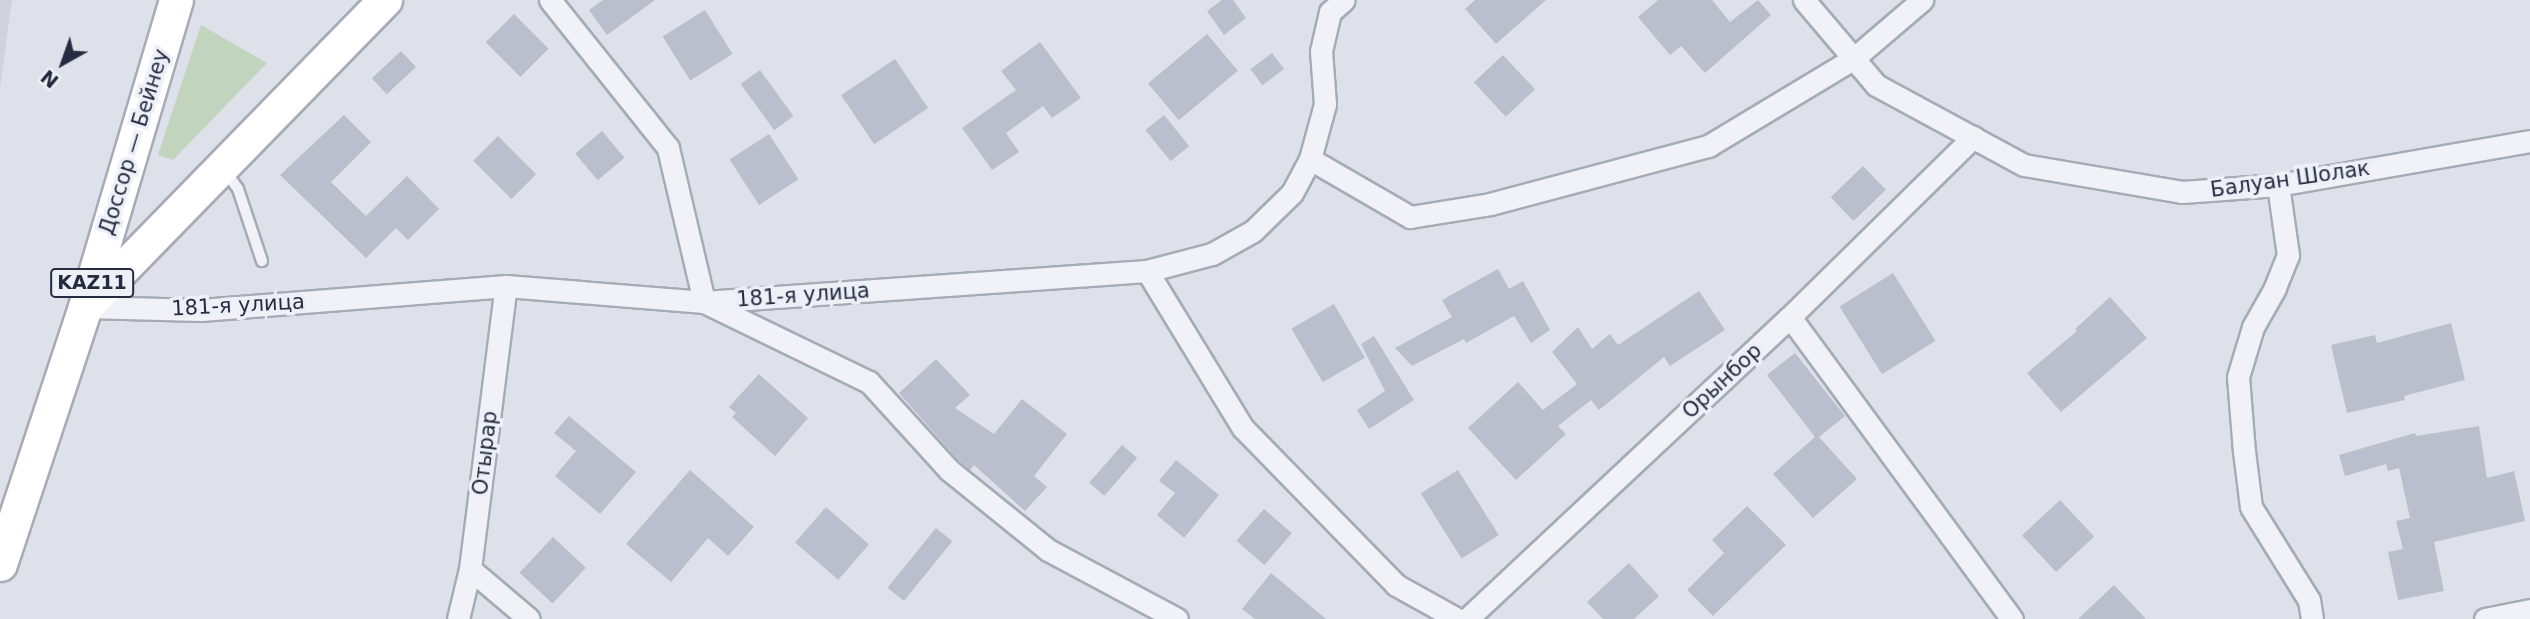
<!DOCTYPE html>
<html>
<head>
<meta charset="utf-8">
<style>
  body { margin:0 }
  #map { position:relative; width:2530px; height:619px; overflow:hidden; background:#dee1e9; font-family:"DejaVu Sans",sans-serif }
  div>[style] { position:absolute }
  .built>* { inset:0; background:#d0d3de }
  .green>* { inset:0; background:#c1d4be }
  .building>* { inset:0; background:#bbbfcd; transform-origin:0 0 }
  .roads { filter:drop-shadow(2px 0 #a6abb7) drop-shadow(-2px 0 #a6abb7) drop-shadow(0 2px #a6abb7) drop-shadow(0 -2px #a6abb7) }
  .service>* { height:10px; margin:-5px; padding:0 5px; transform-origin:5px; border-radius:5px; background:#f1f2f7 }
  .minor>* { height:21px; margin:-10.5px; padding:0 10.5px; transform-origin:10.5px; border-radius:10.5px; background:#f1f2f7 }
  .trunk>* { height:33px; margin:-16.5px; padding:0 16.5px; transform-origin:16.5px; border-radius:16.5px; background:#fff }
  span { translate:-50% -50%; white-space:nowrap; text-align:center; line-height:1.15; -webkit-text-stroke:7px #eef0f7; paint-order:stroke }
  .shield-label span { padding:2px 5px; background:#eef0f7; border:2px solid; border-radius:5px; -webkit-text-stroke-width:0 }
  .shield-label { font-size:19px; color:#252c42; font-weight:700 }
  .street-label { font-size:21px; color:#252c42 }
  .north { position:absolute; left:28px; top:28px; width:70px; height:70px; -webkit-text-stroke:5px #eef0f7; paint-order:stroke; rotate:220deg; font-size:19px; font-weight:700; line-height:28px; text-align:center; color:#252c42 }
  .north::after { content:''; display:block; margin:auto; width:24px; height:32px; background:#252c42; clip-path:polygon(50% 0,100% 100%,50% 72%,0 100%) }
</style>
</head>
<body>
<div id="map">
  <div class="built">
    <div style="clip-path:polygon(0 0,12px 0,0 89px)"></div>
  </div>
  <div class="green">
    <div style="clip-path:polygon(201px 25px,267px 63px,173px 160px,158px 155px)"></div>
  </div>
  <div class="building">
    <div style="clip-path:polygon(603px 0,655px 0,607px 35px,589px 10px)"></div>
    <div style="clip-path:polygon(1222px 0,1233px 0,1246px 18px,1224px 35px,1207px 11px)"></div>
    <div style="clip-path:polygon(1475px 0,1546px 0,1496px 44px,1465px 9px)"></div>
    <div style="clip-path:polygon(1658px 0,1712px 0,1730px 22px,1758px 0,1771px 15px,1705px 73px,1681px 46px,1670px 55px,1638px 17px)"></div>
    <div style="left:705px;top:10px;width:52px;height:50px;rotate:58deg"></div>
    <div style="left:514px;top:14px;width:49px;height:40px;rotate:45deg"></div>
    <div style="left:1207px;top:34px;width:48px;height:77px;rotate:50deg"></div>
    <div style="clip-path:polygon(1040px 42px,1081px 98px,1052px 118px,1043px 106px,1006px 133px,1019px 152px,992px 170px,962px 128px,1016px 90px,1001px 71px)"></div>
    <div style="left:401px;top:51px;width:22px;height:40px;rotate:47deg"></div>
    <div style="left:1272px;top:53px;width:20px;height:27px;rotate:53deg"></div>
    <div style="left:1503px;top:55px;width:47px;height:40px;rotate:47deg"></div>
    <div style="left:895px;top:59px;width:59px;height:65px;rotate:56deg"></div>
    <div style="left:760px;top:70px;width:57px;height:24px;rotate:54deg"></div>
    <div style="clip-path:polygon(344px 115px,371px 142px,331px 182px,366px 216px,407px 176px,439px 209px,408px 240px,396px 228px,366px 258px,280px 175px)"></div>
    <div style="left:1164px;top:115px;width:40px;height:24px;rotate:51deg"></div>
    <div style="left:602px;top:131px;width:35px;height:35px;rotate:50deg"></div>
    <div style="left:769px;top:134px;width:54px;height:47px;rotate:57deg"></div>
    <div style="left:498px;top:136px;width:54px;height:35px;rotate:45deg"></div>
    <div style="left:1863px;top:166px;width:33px;height:45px;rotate:46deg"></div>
    <div style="clip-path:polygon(1498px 269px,1509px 289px,1523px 281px,1550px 330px,1531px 343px,1514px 316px,1466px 343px,1464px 339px,1412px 366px,1395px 348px,1452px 317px,1442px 300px)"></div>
    <div style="left:1893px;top:273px;width:80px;height:63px;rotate:58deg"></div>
    <div style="clip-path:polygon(1699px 291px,1725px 330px,1670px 366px,1664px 357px,1599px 410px,1591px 400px,1558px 426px,1566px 434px,1516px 480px,1468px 428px,1518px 382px,1543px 410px,1577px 384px,1552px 352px,1578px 327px,1592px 349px,1610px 334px,1618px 345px)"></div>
    <div style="clip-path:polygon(2110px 297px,2147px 338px,2061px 412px,2027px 373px,2077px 331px,2075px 329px)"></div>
    <div style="left:1334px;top:304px;width:62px;height:49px;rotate:60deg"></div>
    <div style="clip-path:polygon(2451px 323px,2465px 380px,2404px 396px,2405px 400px,2347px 413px,2331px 345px,2375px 335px,2377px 343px)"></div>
    <div style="clip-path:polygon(1374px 336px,1414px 400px,1369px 429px,1357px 410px,1385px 391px,1361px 344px)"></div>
    <div style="clip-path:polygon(1795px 353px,1845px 416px,1819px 437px,1857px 479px,1813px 518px,1773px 474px,1815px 437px,1767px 375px)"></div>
    <div style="clip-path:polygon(936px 359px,970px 395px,955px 408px,994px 434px,1022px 399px,1067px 434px,1034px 476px,1047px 487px,1025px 511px,974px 465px,970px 470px,958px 460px,899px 393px)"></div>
    <div style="clip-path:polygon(759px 374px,808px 418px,775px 456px,732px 417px,736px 413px,729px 407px)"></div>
    <div style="clip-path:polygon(569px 416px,636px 472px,600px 514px,555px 476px,576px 451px,554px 433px)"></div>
    <div style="clip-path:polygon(2479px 426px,2487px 478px,2514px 471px,2525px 521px,2434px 542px,2444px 591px,2398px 600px,2388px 552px,2403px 549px,2396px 521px,2410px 518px,2399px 468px,2388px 471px,2386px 464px,2345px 476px,2339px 455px,2415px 433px,2416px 436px)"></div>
    <div style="left:1122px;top:445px;width:20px;height:50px;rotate:41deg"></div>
    <div style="clip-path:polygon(1176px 460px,1219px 495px,1184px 538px,1157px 515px,1175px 493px,1159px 481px)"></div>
    <div style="clip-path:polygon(690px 470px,754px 527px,728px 556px,708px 538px,671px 582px,626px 544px)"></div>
    <div style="left:1458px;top:470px;width:77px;height:44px;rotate:58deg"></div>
    <div style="left:2060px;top:500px;width:50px;height:52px;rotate:47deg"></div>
    <div style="clip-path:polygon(1747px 506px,1786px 545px,1713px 616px,1687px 590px,1724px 553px,1712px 540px)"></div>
    <div style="left:826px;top:507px;width:57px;height:47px;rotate:41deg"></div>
    <div style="left:1264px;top:509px;width:37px;height:42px;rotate:41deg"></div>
    <div style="left:936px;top:528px;width:21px;height:77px;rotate:39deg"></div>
    <div style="left:553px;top:537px;width:45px;height:49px;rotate:43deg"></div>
    <div style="clip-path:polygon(1629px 563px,1659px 596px,1634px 619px,1603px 619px,1587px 602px)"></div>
    <div style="clip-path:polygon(1271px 573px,1294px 592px,1326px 619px,1255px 619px,1242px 609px)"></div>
    <div style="clip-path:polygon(2114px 585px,2146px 619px,2078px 619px)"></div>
  </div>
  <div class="roads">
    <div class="service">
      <div style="left:225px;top:171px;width:22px;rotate:54deg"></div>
      <div style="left:238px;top:189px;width:76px;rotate:71.6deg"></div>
    </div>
    <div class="minor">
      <div style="left:550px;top:0;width:189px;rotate:51.4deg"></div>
      <div style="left:668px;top:148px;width:158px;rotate:76.8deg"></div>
      <div style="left:704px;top:302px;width:183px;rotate:25.9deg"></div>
      <div style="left:869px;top:382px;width:119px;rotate:47.7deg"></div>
      <div style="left:949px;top:470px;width:127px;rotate:38.9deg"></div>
      <div style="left:1048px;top:550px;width:146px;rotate:28.1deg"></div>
      <div style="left:1804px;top:0;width:111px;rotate:49.7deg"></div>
      <div style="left:1876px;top:85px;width:168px;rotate:28.4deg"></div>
      <div style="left:2024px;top:165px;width:160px;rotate:9.7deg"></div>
      <div style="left:2182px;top:192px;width:96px;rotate:-4.2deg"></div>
      <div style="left:2278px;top:185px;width:256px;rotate:-9.9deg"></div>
      <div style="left:1310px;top:159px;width:116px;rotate:30.1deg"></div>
      <div style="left:1410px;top:217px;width:81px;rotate:-9.2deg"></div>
      <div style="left:1490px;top:204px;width:226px;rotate:-14.9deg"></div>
      <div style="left:1708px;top:146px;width:169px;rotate:-31deg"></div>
      <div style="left:1853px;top:59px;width:91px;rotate:-40.5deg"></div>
      <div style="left:2278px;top:185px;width:71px;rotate:81.9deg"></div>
      <div style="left:2288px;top:255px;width:35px;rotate:112deg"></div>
      <div style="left:2275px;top:288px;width:45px;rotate:119.4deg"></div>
      <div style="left:2253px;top:327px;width:52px;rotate:106.7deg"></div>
      <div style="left:2238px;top:377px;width:74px;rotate:85.4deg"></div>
      <div style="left:2244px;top:451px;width:56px;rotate:82.9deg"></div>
      <div style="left:2251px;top:507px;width:110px;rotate:58.1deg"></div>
      <div style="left:2309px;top:600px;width:19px;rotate:81deg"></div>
      <div style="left:1147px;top:271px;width:184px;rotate:58.6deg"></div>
      <div style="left:1243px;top:428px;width:219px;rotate:45.7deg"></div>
      <div style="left:1396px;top:585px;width:70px;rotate:29.1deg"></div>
      <div style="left:85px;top:307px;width:116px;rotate:1.5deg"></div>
      <div style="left:201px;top:310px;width:306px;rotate:-4.5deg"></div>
      <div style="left:506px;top:286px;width:199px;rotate:4.6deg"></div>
      <div style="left:704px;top:302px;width:444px;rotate:-4deg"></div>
      <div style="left:1147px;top:271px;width:67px;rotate:-14.7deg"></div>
      <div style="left:1212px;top:254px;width:47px;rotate:-29.3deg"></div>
      <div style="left:1253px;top:231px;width:54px;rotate:-44.3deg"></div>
      <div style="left:1292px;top:193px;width:38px;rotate:-62deg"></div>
      <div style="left:1310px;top:159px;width:57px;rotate:-74.7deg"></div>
      <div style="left:1325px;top:104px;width:53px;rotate:-94.3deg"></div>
      <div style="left:1321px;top:51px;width:40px;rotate:-77deg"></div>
      <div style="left:1330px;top:12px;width:18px;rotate:-41deg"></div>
      <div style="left:1790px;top:317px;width:375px;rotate:53.7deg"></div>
      <div style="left:470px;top:569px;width:77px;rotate:40.3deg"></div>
      <div style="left:458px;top:619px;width:51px;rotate:-76.5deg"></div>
      <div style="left:470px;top:569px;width:285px;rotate:-82.8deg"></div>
      <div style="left:1467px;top:619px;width:442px;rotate:-43.1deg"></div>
      <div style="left:1790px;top:317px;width:257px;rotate:-44.5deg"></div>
      <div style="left:2485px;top:619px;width:46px;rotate:-11.3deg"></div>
    </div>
    <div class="trunk">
      <div style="left:89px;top:303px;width:424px;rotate:-45.7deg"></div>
      <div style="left:0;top:564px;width:271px;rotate:-71.7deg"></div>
      <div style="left:85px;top:307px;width:320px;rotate:-73.5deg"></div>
    </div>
  </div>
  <div class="shield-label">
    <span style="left:92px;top:283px">KAZ11</span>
  </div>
  <div class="street-label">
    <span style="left:134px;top:142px;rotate:-73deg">Доссор — Бейнеу</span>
    <span style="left:2290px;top:179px;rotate:-8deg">Балуан Шолак</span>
    <span style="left:803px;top:295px;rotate:-4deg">181-я улица</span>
    <span style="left:238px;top:305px;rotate:-3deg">181-я улица</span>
    <span style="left:1722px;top:381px;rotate:-43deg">Орынбор</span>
    <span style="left:485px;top:453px;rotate:-83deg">Отырар</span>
  </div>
  <div class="north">N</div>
</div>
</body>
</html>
